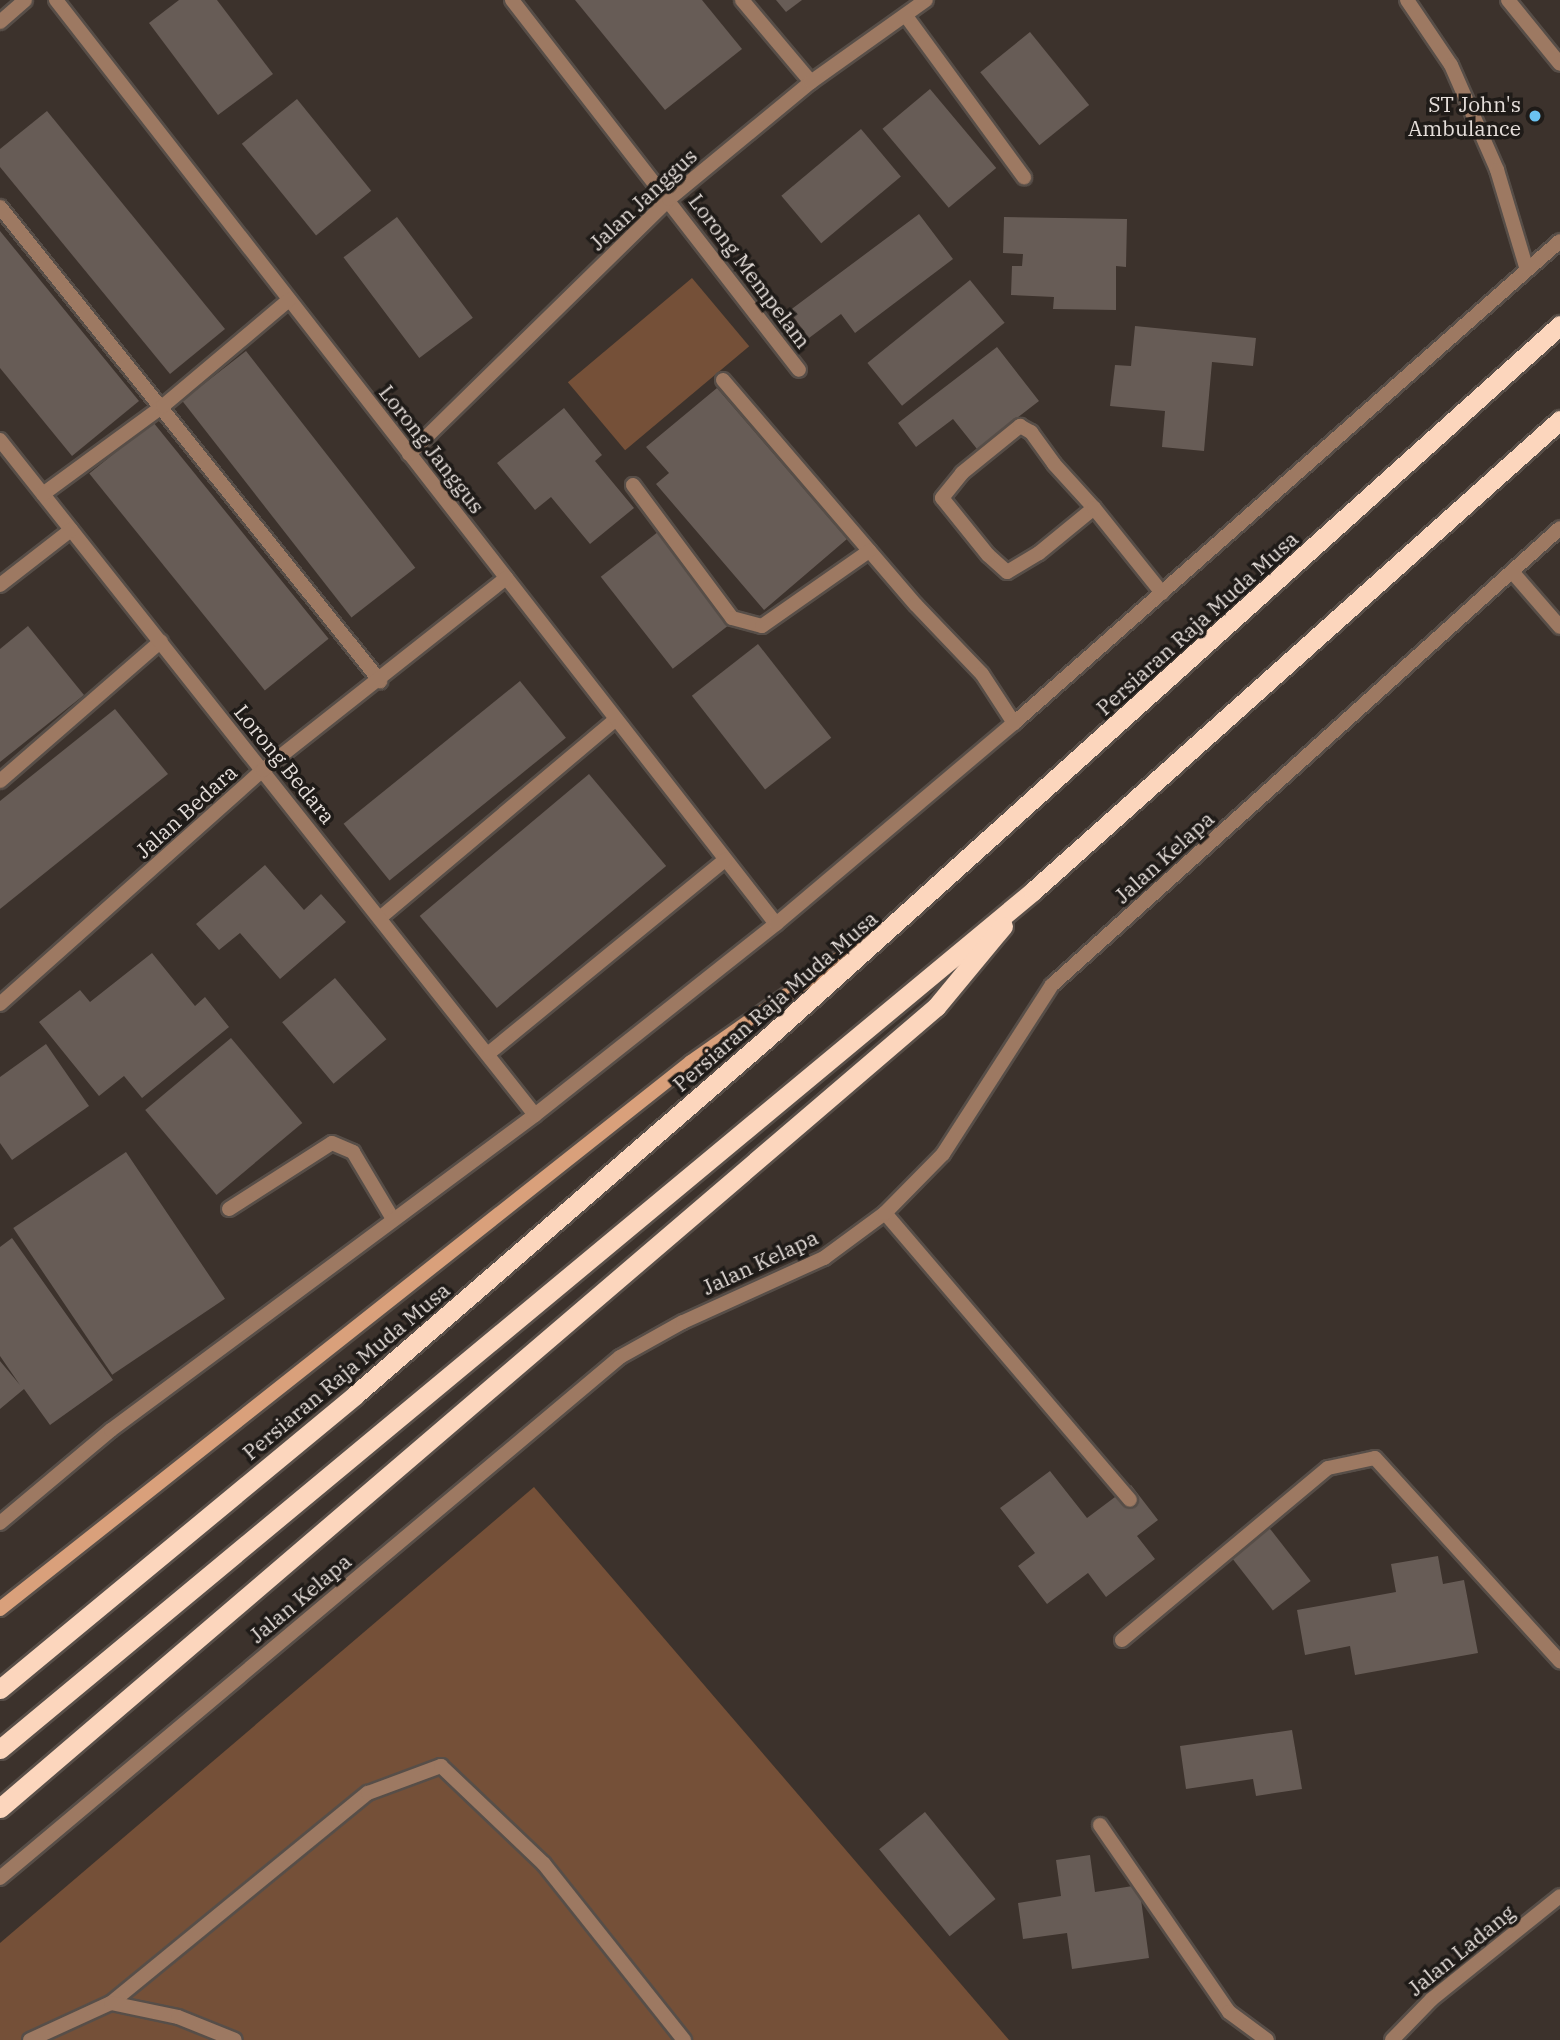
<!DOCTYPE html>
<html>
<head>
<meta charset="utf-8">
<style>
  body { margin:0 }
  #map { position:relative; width:1560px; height:2040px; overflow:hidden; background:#3c322c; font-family:"IBM Plex Serif",serif }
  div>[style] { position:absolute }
  .green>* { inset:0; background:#755038; transform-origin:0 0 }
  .building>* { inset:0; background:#675c56; transform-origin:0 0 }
  .roads { filter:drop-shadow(2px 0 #574e48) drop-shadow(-2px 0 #574e48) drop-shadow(0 2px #574e48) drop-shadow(0 -2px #574e48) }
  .service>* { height:14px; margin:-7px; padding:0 7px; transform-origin:7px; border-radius:7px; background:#9d7962 }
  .minor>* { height:14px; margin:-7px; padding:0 7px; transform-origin:7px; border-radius:7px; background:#9d7962 }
  .tertiary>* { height:14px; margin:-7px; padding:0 7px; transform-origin:7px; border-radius:7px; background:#9d7962 }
  .secondary>* { height:14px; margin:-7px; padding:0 7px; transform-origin:7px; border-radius:7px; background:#d9a07b }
  .trunk>* { height:19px; margin:-9.5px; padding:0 9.5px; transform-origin:9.5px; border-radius:9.5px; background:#fcd6bd }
  .dots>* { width:19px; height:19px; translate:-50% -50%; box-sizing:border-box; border:4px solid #1f1b18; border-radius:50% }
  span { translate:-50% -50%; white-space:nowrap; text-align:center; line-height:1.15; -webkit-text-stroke:7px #1f1b18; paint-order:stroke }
  .poi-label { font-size:21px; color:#e5deda }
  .right { translate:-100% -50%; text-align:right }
  .street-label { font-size:21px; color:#e5deda }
</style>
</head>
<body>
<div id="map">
  <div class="green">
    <div style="left:692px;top:278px;width:89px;height:162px;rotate:50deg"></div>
    <div style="clip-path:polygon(534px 1487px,1009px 2040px,0 2040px,0 1943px)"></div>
  </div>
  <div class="building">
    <div style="clip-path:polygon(179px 0,217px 0,273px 74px,218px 115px,149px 23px)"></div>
    <div style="clip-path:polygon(575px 0,702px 0,742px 49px,665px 110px)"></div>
    <div style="clip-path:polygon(776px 0,802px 0,786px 12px)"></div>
    <div style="left:1030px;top:32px;width:94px;height:64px;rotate:51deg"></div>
    <div style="left:930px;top:89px;width:103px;height:62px;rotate:50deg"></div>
    <div style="left:297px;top:99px;width:118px;height:71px;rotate:51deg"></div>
    <div style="clip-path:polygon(47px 111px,225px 329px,170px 374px,0 167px,0 149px)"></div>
    <div style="left:861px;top:129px;width:62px;height:104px;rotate:50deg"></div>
    <div style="clip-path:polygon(919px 214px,953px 259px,855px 333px,841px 314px,809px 338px,789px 311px)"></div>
    <div style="left:397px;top:217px;width:126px;height:67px;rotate:53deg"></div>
    <div style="clip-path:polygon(1004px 217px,1127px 219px,1126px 267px,1116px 266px,1116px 310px,1053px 309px,1054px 297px,1011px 295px,1012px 266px,1022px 266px,1023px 254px,1003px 253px)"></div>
    <div style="clip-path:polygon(0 231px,139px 401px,72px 456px,0 368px)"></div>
    <div style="left:970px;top:280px;width:55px;height:132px;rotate:51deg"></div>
    <div style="clip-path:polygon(1135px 326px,1256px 338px,1253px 366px,1212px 362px,1204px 451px,1162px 447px,1165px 411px,1110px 406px,1115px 365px,1131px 366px)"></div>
    <div style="clip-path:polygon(997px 347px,1039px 401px,977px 449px,953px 419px,916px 447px,898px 423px)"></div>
    <div style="left:246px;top:351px;width:275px;height:81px;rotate:52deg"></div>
    <div style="clip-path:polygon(717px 388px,847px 539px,764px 610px,656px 484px,669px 473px,646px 447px)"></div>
    <div style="clip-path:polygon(564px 408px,602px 455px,595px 461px,634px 508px,590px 544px,551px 497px,535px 510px,497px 463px)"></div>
    <div style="left:153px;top:422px;width:279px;height:82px;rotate:51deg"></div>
    <div style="left:663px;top:528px;width:117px;height:79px;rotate:52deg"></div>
    <div style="clip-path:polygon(28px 626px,84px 695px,0 762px,0 649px)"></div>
    <div style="left:758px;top:644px;width:119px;height:84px;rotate:52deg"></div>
    <div style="left:520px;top:681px;width:73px;height:227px;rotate:51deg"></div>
    <div style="clip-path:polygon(115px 709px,168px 774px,0 909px,0 801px)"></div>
    <div style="left:589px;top:774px;width:120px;height:221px;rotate:50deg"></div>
    <div style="clip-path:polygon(265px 865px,304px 910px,321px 894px,346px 922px,280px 979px,240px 933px,219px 950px,196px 924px)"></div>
    <div style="clip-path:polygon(152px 953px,195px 1006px,205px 997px,229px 1027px,142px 1098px,124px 1076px,99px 1096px,39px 1022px,80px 990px,90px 1002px)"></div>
    <div style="left:335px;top:978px;width:80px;height:69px;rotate:50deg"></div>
    <div style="left:231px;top:1038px;width:111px;height:112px;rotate:50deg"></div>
    <div style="clip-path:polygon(46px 1044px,89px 1106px,12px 1160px,0 1143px,0 1077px)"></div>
    <div style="left:126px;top:1152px;width:177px;height:136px;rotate:56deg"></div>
    <div style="clip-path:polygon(12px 1238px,113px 1380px,50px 1425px,24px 1389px,0 1409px,0 1361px,20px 1385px,0 1356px,0 1247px)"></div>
    <div style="clip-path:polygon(1050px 1471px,1087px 1518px,1131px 1485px,1158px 1520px,1137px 1536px,1155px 1559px,1106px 1597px,1088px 1573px,1047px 1604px,1018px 1566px,1035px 1553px,1000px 1508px)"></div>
    <div style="left:1267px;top:1525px;width:71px;height:48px;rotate:52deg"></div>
    <div style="clip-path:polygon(1438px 1556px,1443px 1584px,1464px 1580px,1478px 1653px,1355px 1675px,1350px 1646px,1305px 1655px,1297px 1610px,1396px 1592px,1391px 1564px)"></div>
    <div style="clip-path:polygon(1292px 1730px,1302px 1789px,1256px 1796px,1253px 1779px,1186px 1789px,1180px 1746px)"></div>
    <div style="left:925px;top:1812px;width:112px;height:59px;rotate:51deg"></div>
    <div style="clip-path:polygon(1090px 1855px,1095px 1892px,1139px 1885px,1149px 1958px,1072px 1969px,1067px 1933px,1023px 1939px,1018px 1903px,1061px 1896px,1056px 1860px)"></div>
  </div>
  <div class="roads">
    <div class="service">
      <div style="left:742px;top:0;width:107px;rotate:49.9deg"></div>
      <div style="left:1407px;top:0;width:78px;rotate:55.9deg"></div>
      <div style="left:1451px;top:65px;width:115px;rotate:66.3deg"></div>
      <div style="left:1497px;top:170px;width:104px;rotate:73.3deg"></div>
      <div style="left:1508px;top:0;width:82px;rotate:50.9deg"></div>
      <div style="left:906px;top:16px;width:200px;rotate:53.8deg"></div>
      <div style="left:0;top:207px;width:608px;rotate:51.28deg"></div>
      <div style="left:723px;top:380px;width:296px;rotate:49.4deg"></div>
      <div style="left:916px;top:605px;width:95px;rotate:46.3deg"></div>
      <div style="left:982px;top:674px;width:59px;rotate:56.9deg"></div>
      <div style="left:633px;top:485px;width:166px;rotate:53.3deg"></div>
      <div style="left:732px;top:618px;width:31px;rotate:15deg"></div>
      <div style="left:762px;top:626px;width:131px;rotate:-35deg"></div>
      <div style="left:1094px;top:508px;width:71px;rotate:140.7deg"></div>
      <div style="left:1039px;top:553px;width:37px;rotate:149deg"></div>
      <div style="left:1007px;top:572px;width:25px;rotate:-138deg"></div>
      <div style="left:988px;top:555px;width:73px;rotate:-128.9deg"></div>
      <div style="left:942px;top:498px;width:32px;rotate:-51deg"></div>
      <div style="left:962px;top:473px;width:75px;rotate:-39deg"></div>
      <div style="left:1020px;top:426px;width:13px;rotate:29deg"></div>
      <div style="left:1031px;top:432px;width:39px;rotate:54deg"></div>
      <div style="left:1054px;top:464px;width:59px;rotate:47.7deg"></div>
      <div style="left:1094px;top:508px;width:109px;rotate:51.3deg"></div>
      <div style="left:0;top:781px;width:213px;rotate:-41deg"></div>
      <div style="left:381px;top:917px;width:307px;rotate:-40.1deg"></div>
      <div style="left:229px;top:1209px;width:122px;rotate:-32.7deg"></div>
      <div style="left:332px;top:1143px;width:23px;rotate:23deg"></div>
      <div style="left:353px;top:1152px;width:78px;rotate:59.2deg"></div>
      <div style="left:1122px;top:1640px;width:268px;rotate:-39.9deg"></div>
      <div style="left:1328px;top:1468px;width:48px;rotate:-12deg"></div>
      <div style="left:1375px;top:1458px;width:275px;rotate:47.7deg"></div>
      <div style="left:111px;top:2003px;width:332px;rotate:-39.3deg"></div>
      <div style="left:368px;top:1793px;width:78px;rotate:-20.3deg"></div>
      <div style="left:441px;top:1766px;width:142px;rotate:43.6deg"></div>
      <div style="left:544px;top:1864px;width:225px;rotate:51.5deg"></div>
      <div style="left:30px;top:2040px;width:89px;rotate:-24.6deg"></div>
      <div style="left:111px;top:2003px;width:68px;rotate:11.8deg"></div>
      <div style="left:178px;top:2017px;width:61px;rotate:22deg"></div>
    </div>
    <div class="minor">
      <div style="left:56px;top:0;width:1171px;rotate:52.07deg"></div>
      <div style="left:512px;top:0;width:468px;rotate:52.2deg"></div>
      <div style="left:0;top:22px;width:33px;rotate:-41deg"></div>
      <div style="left:0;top:440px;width:861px;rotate:51.6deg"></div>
      <div style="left:409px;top:454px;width:364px;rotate:-44.4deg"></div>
      <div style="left:669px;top:199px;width:184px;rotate:-39.5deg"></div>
      <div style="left:811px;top:82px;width:141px;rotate:-35.5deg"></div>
      <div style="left:43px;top:494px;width:149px;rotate:-36.3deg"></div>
      <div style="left:163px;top:406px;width:165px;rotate:-40.1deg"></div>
      <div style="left:1514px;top:574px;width:70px;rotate:49deg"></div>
      <div style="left:0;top:585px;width:90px;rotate:-37.8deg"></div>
      <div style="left:0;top:1004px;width:352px;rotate:-41.7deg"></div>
      <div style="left:263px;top:770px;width:310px;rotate:-38.3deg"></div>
      <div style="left:489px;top:1053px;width:305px;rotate:-39.3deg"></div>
      <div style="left:885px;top:1213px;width:377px;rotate:49.5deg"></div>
      <div style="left:1100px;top:1825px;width:227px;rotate:55.4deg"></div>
      <div style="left:1229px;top:2012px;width:47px;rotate:36.4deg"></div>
      <div style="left:0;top:1878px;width:810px;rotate:-40.04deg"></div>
      <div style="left:620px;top:1357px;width:72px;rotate:-29.1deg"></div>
      <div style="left:683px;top:1322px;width:155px;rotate:-24.4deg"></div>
      <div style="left:824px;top:1258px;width:76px;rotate:-36.4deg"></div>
      <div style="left:885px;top:1213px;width:83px;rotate:-45.5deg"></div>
      <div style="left:943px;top:1154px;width:201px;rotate:-57.2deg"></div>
      <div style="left:1052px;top:985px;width:683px;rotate:-41.97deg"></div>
      <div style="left:1392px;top:2040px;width:57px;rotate:-45.7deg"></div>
      <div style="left:1432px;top:1999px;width:164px;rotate:-38.8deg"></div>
    </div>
    <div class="tertiary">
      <div style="left:0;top:1523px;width:145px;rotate:-40deg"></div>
      <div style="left:111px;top:1430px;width:528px;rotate:-36.61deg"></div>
      <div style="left:535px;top:1115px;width:308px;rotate:-38.4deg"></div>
      <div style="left:776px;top:924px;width:312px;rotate:-40.2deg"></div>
      <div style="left:1014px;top:723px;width:728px;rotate:-41.44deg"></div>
    </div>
    <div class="secondary">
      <div style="left:0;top:1609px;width:881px;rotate:-38.37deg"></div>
      <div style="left:691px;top:1062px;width:213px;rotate:-35deg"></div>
    </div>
    <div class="trunk">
      <div style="left:0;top:1689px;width:461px;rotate:-39.6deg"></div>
      <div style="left:355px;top:1395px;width:544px;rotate:-40.9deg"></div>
      <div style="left:766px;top:1039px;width:1068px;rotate:-41.96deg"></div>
      <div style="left:0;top:1749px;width:1343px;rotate:-39.71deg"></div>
      <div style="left:1033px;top:891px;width:707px;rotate:-41.79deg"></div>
      <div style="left:0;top:1808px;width:1232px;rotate:-40.56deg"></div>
      <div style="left:936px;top:1007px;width:105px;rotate:-50.4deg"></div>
    </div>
  </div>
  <div class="dots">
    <div style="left:1535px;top:116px;background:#6bc3f2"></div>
  </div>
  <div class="poi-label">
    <span class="right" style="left:1521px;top:116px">ST John's<br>Ambulance</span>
  </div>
  <div class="street-label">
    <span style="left:643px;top:199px;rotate:-43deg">Jalan Janggus</span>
    <span style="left:750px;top:271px;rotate:53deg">Lorong Mempelam</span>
    <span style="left:432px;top:449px;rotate:52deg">Lorong Janggus</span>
    <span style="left:1197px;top:623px;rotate:-42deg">Persiaran Raja Muda Musa</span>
    <span style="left:285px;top:764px;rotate:51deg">Lorong Bedara</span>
    <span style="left:186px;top:811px;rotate:-42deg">Jalan Bedara</span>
    <span style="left:1164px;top:857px;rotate:-42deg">Jalan Kelapa</span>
    <span style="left:775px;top:1001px;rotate:-41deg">Persiaran Raja Muda Musa</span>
    <span style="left:760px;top:1262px;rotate:-25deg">Jalan Kelapa</span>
    <span style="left:346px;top:1371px;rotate:-40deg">Persiaran Raja Muda Musa</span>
    <span style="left:300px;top:1598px;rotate:-40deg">Jalan Kelapa</span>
    <span style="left:1461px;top:1950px;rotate:-39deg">Jalan Ladang</span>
  </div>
</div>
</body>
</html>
